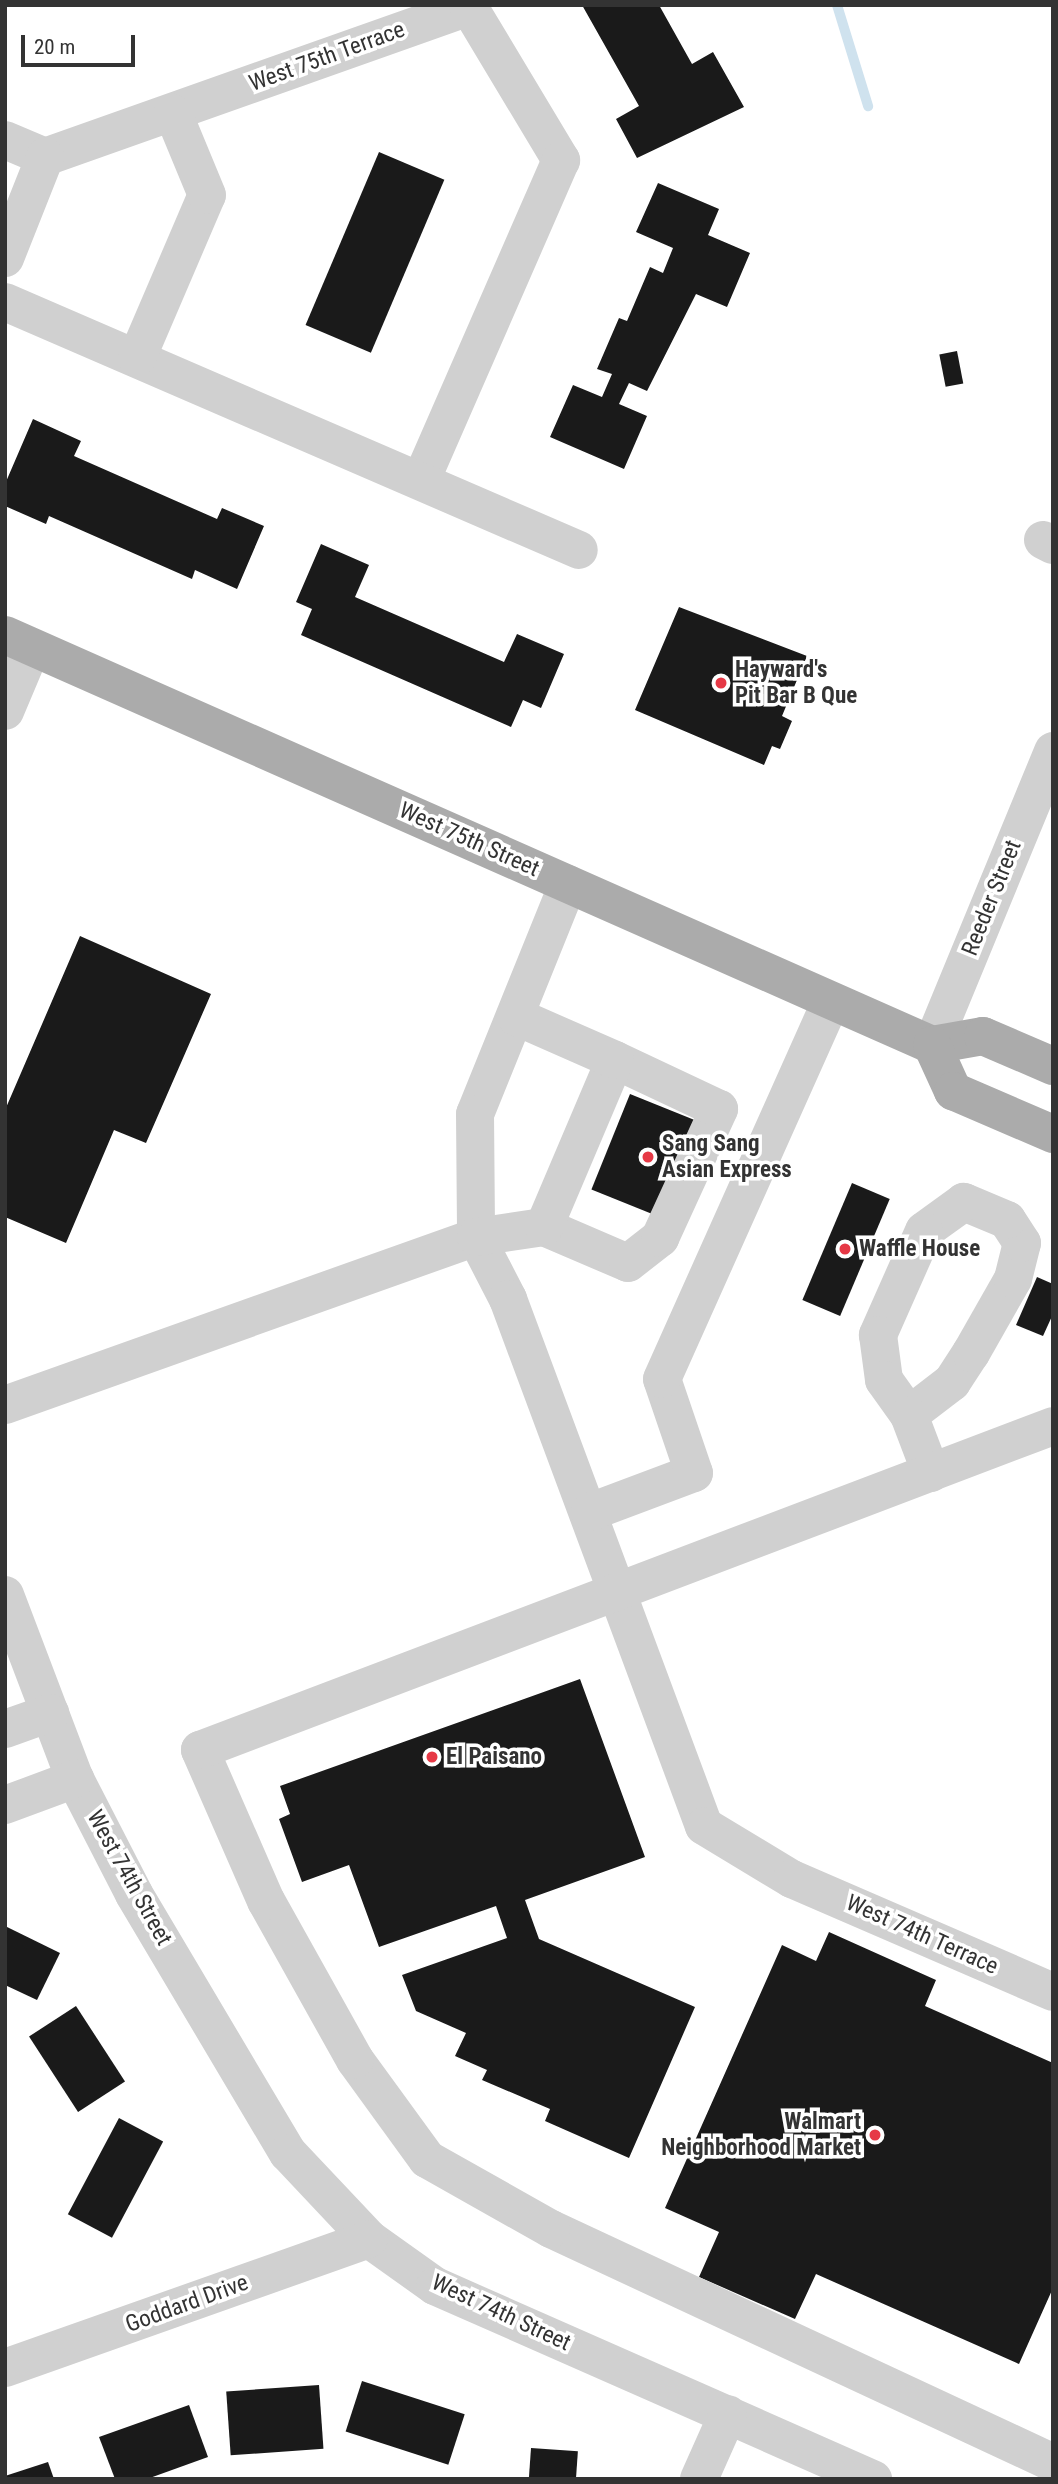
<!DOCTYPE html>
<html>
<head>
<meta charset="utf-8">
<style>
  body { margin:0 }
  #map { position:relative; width:1058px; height:2484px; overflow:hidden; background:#fff; font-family:"Roboto Condensed",sans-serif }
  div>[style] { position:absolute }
  .stream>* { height:10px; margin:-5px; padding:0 5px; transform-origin:5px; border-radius:5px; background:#cfe2ee }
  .building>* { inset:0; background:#1a1a1a; transform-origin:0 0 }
  .minor>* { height:38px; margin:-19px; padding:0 19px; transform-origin:19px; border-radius:19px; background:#d0d0d0 }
  .major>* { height:38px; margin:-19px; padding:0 19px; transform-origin:19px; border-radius:19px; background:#ababab }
  .dots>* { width:19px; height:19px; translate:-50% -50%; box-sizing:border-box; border:4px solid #fff; border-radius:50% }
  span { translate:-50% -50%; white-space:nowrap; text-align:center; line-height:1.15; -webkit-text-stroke:7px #fff; paint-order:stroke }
  .street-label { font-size:23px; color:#333 }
  .poi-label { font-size:23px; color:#333; font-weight:700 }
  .left { translate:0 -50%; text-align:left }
  .right { translate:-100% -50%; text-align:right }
  .frame { position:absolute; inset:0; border:7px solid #333; pointer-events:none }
  .scale { position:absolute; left:21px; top:35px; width:114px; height:32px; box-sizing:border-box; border:4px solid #333; border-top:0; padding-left:9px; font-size:21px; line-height:24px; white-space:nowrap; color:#333; -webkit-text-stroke:5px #fff; paint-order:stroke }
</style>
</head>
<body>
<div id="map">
  <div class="stream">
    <div style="left:837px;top:5px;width:106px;rotate:72.9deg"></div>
  </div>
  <div class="building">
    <div style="clip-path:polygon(582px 5px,659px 5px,692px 64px,713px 52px,744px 107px,637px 158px,616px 119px,639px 106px)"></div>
    <div style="left:379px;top:152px;width:71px;height:188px;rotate:23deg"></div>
    <div style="clip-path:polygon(658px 183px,719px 209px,708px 235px,750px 253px,727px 307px,696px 294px,647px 391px,629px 383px,619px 404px,647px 416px,624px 469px,550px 437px,573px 385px,602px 397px,612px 374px,597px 369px,619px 318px,627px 321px,650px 267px,663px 273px,673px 248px,636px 232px)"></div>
    <div style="left:957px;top:351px;width:33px;height:18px;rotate:79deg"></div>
    <div style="clip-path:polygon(33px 419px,81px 441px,74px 456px,217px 519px,222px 508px,264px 526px,237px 589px,195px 570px,192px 579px,49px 516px,46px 524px,5px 506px,5px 484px)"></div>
    <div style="clip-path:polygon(321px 544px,369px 565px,355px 597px,504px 662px,517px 634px,564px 654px,541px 708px,523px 700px,511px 727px,301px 635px,312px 609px,296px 602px)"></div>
    <div style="clip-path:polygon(679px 607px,807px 656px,782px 716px,792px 721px,780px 749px,772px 746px,764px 765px,635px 710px)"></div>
    <div style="clip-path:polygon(80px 936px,211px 994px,146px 1143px,114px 1130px,66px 1243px,5px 1217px,5px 1110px)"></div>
    <div style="left:630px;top:1094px;width:83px;height:103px;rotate:22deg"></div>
    <div style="left:852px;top:1183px;width:41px;height:127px;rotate:23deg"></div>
    <div style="clip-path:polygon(1037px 1277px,1053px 1284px,1053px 1314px,1043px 1336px,1016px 1325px)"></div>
    <div style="clip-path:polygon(580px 1679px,645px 1857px,525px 1900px,539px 1939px,695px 2007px,629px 2158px,545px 2121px,550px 2109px,482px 2080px,487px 2070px,455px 2056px,466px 2033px,416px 2011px,402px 1975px,507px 1938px,496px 1906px,379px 1947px,349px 1865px,302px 1882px,279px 1819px,290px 1814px,280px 1786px)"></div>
    <div style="clip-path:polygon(5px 1926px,60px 1953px,37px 2000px,5px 1985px)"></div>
    <div style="clip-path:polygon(829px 1932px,936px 1980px,925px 2006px,1053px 2063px,1053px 2288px,1019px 2364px,816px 2274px,795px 2319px,699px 2277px,719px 2232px,665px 2208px,782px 1945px,816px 1961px)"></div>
    <div style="left:76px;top:2006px;width:90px;height:56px;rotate:57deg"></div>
    <div style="left:119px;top:2118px;width:50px;height:109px;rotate:28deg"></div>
    <div style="left:362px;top:2381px;width:108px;height:53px;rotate:18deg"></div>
    <div style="left:319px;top:2385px;width:64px;height:93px;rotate:86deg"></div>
    <div style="clip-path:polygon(189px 2405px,208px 2457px,147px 2479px,115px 2479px,99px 2437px)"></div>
    <div style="left:531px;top:2448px;width:47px;height:31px;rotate:4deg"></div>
    <div style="clip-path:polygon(48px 2462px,54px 2479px,5px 2479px,5px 2476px)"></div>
  </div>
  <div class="minor">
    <div style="left:5px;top:140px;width:43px;rotate:23deg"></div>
    <div style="left:45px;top:157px;width:450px;rotate:-19.5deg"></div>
    <div style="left:469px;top:7px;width:179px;rotate:59deg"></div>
    <div style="left:561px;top:160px;width:349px;rotate:113.6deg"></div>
    <div style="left:5px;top:258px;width:109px;rotate:-68.4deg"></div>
    <div style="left:5px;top:302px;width:625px;rotate:23.37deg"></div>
    <div style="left:137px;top:358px;width:177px;rotate:-66.8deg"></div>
    <div style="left:207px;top:195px;width:89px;rotate:-112.5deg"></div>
    <div style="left:1043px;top:540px;width:11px;rotate:27deg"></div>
    <div style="left:5px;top:711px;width:69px;rotate:-67.1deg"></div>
    <div style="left:568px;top:884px;width:248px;rotate:112deg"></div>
    <div style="left:475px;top:1114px;width:123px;rotate:89.5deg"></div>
    <div style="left:476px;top:1237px;width:70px;rotate:62.7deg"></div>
    <div style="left:508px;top:1299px;width:562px;rotate:69.6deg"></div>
    <div style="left:704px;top:1826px;width:103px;rotate:31.1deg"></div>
    <div style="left:792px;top:1879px;width:284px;rotate:23.4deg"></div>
    <div style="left:932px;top:1045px;width:318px;rotate:-67.6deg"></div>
    <div style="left:544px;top:1227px;width:91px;rotate:23.2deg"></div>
    <div style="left:628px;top:1263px;width:41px;rotate:-38deg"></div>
    <div style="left:660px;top:1238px;width:142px;rotate:-65.4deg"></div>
    <div style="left:719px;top:1109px;width:115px;rotate:-154.8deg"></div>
    <div style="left:5px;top:1405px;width:500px;rotate:-19.63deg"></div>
    <div style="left:476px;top:1237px;width:69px;rotate:-8.4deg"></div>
    <div style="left:544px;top:1227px;width:181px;rotate:-67deg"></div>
    <div style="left:615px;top:1060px;width:109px;rotate:-156.3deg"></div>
    <div style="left:909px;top:1415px;width:54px;rotate:-37.5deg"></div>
    <div style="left:952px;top:1382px;width:35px;rotate:-57deg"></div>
    <div style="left:971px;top:1353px;width:85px;rotate:-60.4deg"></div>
    <div style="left:1013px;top:1279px;width:37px;rotate:-76deg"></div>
    <div style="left:1022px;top:1243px;width:27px;rotate:-123deg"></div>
    <div style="left:1007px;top:1220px;width:47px;rotate:-157.3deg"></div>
    <div style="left:964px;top:1202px;width:49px;rotate:144.1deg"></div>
    <div style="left:924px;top:1231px;width:114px;rotate:113.9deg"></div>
    <div style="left:878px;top:1335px;width:45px;rotate:82.4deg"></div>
    <div style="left:884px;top:1380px;width:43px;rotate:54.5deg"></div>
    <div style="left:909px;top:1415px;width:62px;rotate:69.2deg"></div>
    <div style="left:590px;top:1512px;width:111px;rotate:-20.6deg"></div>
    <div style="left:694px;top:1473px;width:99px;rotate:-108.8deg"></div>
    <div style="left:662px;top:1379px;width:414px;rotate:-65.9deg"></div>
    <div style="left:5px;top:1595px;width:197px;rotate:69.2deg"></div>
    <div style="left:75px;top:1779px;width:129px;rotate:62.8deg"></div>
    <div style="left:134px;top:1894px;width:301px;rotate:59.3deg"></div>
    <div style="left:288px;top:2153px;width:118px;rotate:46.7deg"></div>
    <div style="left:369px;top:2239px;width:81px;rotate:35.5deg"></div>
    <div style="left:435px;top:2286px;width:479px;rotate:23.8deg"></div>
    <div style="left:5px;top:1729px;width:48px;rotate:-19.6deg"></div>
    <div style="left:5px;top:1805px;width:75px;rotate:-20.4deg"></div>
    <div style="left:5px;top:2368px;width:386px;rotate:-19.5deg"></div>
    <div style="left:1047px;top:2460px;width:547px;rotate:-155.03deg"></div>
    <div style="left:551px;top:2229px;width:142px;rotate:-150.6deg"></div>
    <div style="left:427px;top:2159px;width:122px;rotate:-126deg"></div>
    <div style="left:355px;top:2060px;width:182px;rotate:-119.2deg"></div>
    <div style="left:266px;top:1901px;width:165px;rotate:-113.6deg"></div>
    <div style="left:200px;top:1750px;width:912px;rotate:-20.8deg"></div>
    <div style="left:699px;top:2479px;width:71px;rotate:-66deg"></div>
  </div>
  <div class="major">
    <div style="left:5px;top:635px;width:1014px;rotate:23.86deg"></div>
    <div style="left:932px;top:1045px;width:52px;rotate:-10deg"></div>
    <div style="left:983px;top:1036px;width:76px;rotate:23.2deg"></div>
    <div style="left:932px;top:1045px;width:51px;rotate:65.5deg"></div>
    <div style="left:953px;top:1091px;width:109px;rotate:23.3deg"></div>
  </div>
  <div class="dots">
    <div style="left:721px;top:683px;background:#e63946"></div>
    <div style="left:648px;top:1157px;background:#e63946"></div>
    <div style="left:845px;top:1249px;background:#e63946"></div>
    <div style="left:432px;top:1757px;background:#e63946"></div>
    <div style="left:875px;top:2135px;background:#e63946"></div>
  </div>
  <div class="street-label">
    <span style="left:327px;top:57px;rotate:-20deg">West 75th Terrace</span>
    <span style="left:469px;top:840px;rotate:24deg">West 75th Street</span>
    <span style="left:992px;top:898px;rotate:-68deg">Reeder Street</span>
    <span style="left:129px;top:1878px;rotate:61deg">West 74th Street</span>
    <span style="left:922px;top:1935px;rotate:24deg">West 74th Terrace</span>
    <span style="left:187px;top:2304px;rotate:-20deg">Goddard Drive</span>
    <span style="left:501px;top:2313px;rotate:25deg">West 74th Street</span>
  </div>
  <div class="poi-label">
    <span class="left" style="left:735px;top:683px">Hayward's<br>Pit Bar B Que</span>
    <span class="left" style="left:662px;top:1157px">Sang Sang<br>Asian Express</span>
    <span class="left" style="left:859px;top:1249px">Waffle House</span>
    <span class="left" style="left:446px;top:1757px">El Paisano</span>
    <span class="right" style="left:861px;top:2135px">Walmart<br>Neighborhood Market</span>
  </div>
  <div class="frame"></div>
  <div class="scale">20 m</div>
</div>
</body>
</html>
